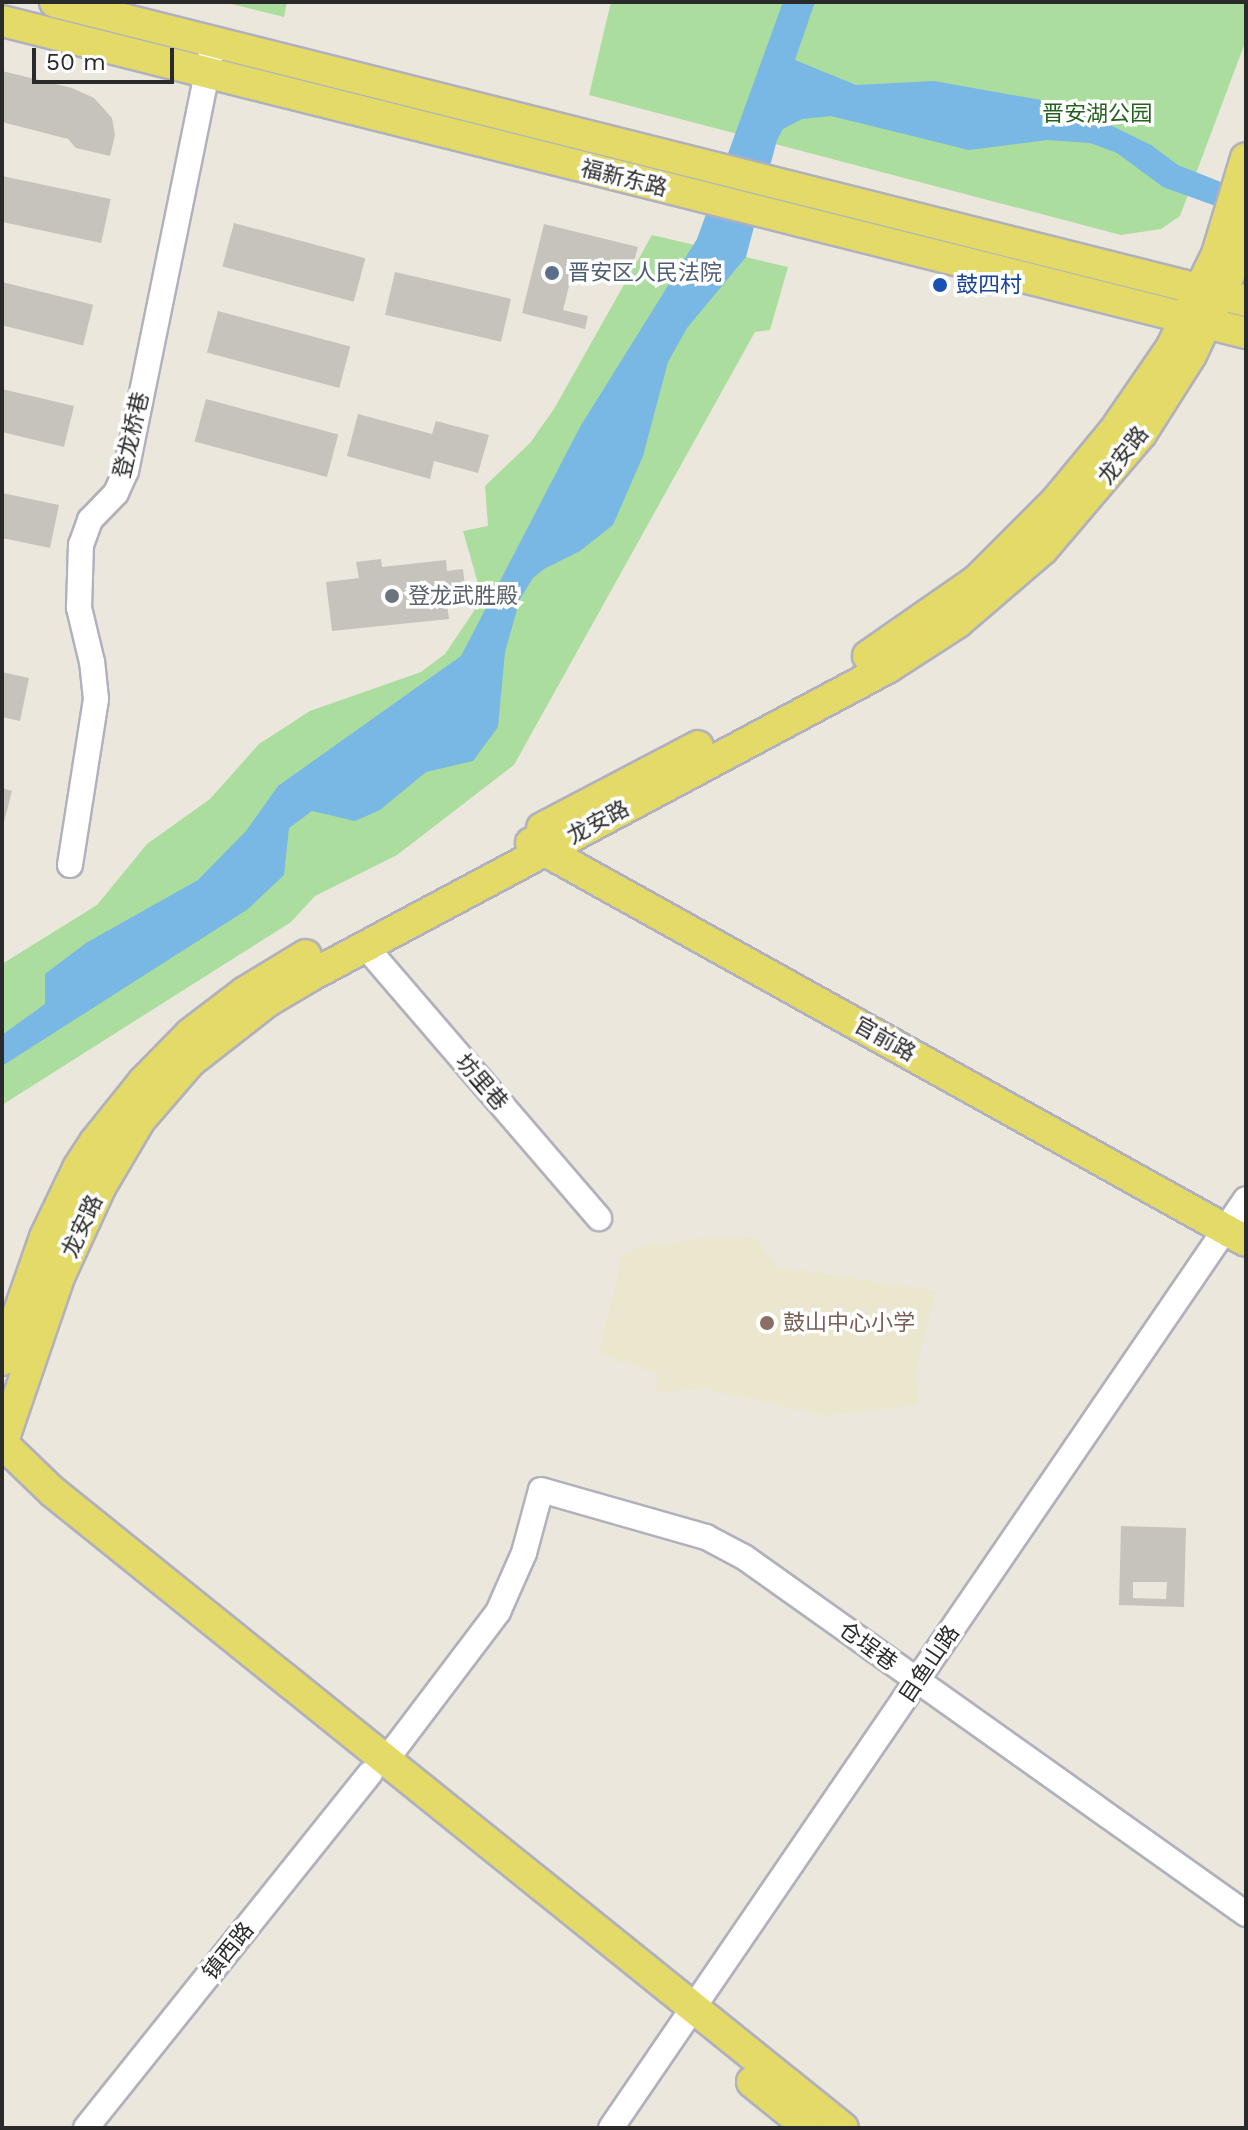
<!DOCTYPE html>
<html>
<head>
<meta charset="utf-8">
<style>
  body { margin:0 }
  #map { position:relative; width:1248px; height:2130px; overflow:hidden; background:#ebe7dd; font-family:"Work Sans","Noto Sans SC",sans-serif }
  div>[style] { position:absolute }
  .education>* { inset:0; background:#ebe6ce }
  .green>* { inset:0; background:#aadd9e }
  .water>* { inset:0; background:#79b7e4 }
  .building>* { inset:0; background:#c6c3bc; transform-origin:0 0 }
  .roads { filter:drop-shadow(2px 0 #b0b1bc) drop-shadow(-2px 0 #b0b1bc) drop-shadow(0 2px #b0b1bc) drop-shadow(0 -2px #b0b1bc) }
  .minor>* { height:24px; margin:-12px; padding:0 12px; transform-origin:12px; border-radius:12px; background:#fff }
  .major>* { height:30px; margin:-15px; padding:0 15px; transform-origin:15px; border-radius:15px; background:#e4da68 }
  .dots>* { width:22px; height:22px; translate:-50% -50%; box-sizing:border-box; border:4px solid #fff; border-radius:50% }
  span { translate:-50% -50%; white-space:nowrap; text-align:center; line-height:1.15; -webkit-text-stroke:7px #fff; paint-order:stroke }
  .park-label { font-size:22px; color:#246120 }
  .street-label { font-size:22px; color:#2a2a2a }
  .service-label { font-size:22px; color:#4e5e75 }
  .left { translate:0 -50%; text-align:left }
  .transit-label { font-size:22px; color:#164399 }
  .worship-label { font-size:22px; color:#5b616d }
  .education-label { font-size:22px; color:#785e54 }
  .frame { position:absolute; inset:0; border:4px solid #2a2a2a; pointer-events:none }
  .scale { position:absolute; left:32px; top:48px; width:142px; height:36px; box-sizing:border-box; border:4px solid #2a2a2a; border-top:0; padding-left:10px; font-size:24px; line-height:28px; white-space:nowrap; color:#2a2a2a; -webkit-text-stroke:6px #fff; paint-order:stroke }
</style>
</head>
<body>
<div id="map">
  <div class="education">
    <div style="clip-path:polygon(715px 1237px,755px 1238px,777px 1266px,936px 1291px,916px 1369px,918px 1405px,826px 1416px,704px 1389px,655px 1393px,658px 1374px,599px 1354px,622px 1255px,644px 1245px)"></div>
  </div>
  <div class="green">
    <div style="clip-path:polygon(223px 2px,287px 2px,284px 17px)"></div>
    <div style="clip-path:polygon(611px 2px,1246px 2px,1246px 40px,1180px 216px,1161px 229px,1121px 235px,589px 95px)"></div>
    <div style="clip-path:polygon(652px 235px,788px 267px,770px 330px,755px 332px,514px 765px,397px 855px,315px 896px,291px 922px,2px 1105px,2px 964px,97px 905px,147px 844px,210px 799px,259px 744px,310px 711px,421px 672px,445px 654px,478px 605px,479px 587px,463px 531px,488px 526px,485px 486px,530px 443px,554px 409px)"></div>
  </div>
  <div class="water">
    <div style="clip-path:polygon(783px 2px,815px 2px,795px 60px,856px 85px,934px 81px,1069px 105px,1151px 145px,1178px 165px,1246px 192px,1246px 217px,1163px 187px,1117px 153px,1090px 143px,1048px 140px,969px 150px,831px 116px,802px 119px,783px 129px,777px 140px,746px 257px,687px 328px,668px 362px,643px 456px,613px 525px,580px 551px,544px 569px,533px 578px,520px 599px,505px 652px,498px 727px,473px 761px,426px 772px,380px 810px,355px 821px,312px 811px,289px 828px,284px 875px,248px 909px,2px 1066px,2px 1035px,45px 1004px,45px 974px,86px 943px,198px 880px,246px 831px,278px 786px,461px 656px,580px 427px,697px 239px)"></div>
  </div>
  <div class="building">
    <div style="clip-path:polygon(2px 71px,72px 88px,94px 98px,112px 118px,115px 135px,110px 156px,76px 148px,68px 139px,2px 122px)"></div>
    <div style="left:2px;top:176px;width:111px;height:45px;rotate:12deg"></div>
    <div style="left:234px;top:223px;width:136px;height:45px;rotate:15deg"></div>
    <div style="clip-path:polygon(544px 224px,638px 247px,632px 269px,621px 277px,574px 266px,563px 310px,588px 316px,585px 329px,522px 313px)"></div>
    <div style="left:395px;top:272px;width:119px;height:44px;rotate:13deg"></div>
    <div style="left:2px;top:282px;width:94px;height:42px;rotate:14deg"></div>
    <div style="left:218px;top:311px;width:137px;height:43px;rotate:15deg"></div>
    <div style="clip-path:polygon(2px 389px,74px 406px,64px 447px,2px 432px)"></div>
    <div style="left:206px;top:399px;width:137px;height:44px;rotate:15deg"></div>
    <div style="clip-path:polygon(358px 414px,432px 434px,436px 421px,489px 435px,478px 473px,434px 461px,430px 479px,347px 456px)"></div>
    <div style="clip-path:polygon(2px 493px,59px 505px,50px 548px,2px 538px)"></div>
    <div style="clip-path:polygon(381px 559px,382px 567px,446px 560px,447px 571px,463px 569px,466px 595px,446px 597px,449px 619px,332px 631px,326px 582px,359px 578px,356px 562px)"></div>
    <div style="clip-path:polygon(2px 672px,29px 678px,20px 721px,2px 717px)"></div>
    <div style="clip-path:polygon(2px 788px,12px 791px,3px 826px,2px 826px)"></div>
    <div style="clip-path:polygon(evenodd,1121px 1526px,1186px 1528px,1184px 1607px,1119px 1605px,1121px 1526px,1133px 1582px,1167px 1582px,1166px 1599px,1133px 1598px,1133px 1582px)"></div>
  </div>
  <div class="roads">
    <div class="minor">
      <div style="left:70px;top:865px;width:168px;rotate:-81.1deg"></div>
      <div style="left:96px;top:699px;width:37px;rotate:-96deg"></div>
      <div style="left:92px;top:662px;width:56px;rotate:-103.5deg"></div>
      <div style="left:79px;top:608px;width:63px;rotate:-88.2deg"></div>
      <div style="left:81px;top:545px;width:27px;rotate:-70deg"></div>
      <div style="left:90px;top:520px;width:37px;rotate:-46deg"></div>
      <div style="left:116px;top:493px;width:24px;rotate:-66deg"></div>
      <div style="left:126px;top:471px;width:438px;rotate:-78.5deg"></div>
      <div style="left:365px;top:946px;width:359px;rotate:49.3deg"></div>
      <div style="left:386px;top:1760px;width:186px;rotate:-52.9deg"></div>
      <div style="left:498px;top:1612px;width:64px;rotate:-66.2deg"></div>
      <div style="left:524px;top:1553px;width:65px;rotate:-74.9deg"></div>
      <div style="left:541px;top:1490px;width:172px;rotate:15.9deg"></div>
      <div style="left:706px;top:1537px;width:43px;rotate:27.8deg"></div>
      <div style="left:744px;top:1557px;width:616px;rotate:35.42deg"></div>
      <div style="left:86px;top:2128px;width:454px;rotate:-51.3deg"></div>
      <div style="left:611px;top:2128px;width:1125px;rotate:-55.65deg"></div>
    </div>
    <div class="major">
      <div style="left:55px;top:2px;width:1228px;rotate:14.09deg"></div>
      <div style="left:2px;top:21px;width:1283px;rotate:14.08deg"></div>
      <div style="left:868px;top:656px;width:131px;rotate:-34.8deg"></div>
      <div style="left:976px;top:581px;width:113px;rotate:-45deg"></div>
      <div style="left:1056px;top:501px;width:91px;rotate:-50.4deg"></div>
      <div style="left:1114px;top:431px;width:101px;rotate:-55.5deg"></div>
      <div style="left:1171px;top:348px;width:105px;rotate:-63.9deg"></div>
      <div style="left:1217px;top:254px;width:100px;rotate:-73.2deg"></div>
      <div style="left:542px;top:828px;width:176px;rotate:-27.7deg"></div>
      <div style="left:531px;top:843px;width:818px;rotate:29.1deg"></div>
      <div style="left:2px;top:1360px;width:130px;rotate:-70.7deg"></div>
      <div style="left:45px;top:1237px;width:76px;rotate:-64.4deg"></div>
      <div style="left:78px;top:1168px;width:31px;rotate:-57deg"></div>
      <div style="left:95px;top:1142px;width:77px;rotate:-51.3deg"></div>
      <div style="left:143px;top:1082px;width:67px;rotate:-45.6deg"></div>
      <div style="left:190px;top:1034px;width:69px;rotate:-37.4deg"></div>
      <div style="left:245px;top:992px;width:71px;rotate:-31.2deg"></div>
      <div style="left:2px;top:1443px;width:71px;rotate:43.9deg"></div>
      <div style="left:53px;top:1492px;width:1014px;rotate:38.84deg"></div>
      <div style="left:2px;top:1444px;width:179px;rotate:-71.1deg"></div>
      <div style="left:60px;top:1275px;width:98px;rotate:-65.3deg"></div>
      <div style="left:101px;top:1186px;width:77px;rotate:-59.4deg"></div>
      <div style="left:140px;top:1120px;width:77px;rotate:-49.2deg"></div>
      <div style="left:190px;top:1062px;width:99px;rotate:-38deg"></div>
      <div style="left:268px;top:1001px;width:51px;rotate:-30.6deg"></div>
      <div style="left:312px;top:975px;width:654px;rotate:-28.09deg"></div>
      <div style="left:889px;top:667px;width:81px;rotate:-32.9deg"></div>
      <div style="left:957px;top:623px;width:113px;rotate:-40.7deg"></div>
      <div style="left:1043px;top:549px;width:151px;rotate:-49.6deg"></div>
      <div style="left:1141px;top:434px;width:93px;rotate:-57.7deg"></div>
      <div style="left:1191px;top:355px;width:107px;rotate:-64.6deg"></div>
      <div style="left:1237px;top:258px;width:28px;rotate:-72deg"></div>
      <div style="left:752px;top:2082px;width:73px;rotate:38.9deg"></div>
    </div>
  </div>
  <div class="dots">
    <div style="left:552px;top:273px;background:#5c6f8a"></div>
    <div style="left:940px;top:285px;background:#1a4fb4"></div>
    <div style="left:392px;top:596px;background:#6b7280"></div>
    <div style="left:767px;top:1323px;background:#8d6e63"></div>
  </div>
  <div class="park-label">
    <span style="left:1097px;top:114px">晋安湖公园</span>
  </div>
  <div class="street-label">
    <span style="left:624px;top:178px;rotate:14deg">福新东路</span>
    <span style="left:131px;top:435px;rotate:-77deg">登龙桥巷</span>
    <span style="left:1123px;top:455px;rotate:-52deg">龙安路</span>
    <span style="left:598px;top:822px;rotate:-28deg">龙安路</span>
    <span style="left:885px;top:1039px;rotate:29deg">官前路</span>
    <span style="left:482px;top:1082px;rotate:49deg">坊里巷</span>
    <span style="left:82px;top:1226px;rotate:-65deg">龙安路</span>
    <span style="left:868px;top:1646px;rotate:36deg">仓埕巷</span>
    <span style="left:929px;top:1664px;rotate:-56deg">目鱼山路</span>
    <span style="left:228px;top:1951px;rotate:-51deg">镇西路</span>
  </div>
  <div class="service-label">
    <span class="left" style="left:568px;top:273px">晋安区人民法院</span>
  </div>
  <div class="transit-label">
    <span class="left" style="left:956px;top:285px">鼓四村</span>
  </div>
  <div class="worship-label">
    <span class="left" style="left:408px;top:596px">登龙武胜殿</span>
  </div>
  <div class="education-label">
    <span class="left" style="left:783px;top:1323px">鼓山中心小学</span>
  </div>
  <div class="frame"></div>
  <div class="scale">50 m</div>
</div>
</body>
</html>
